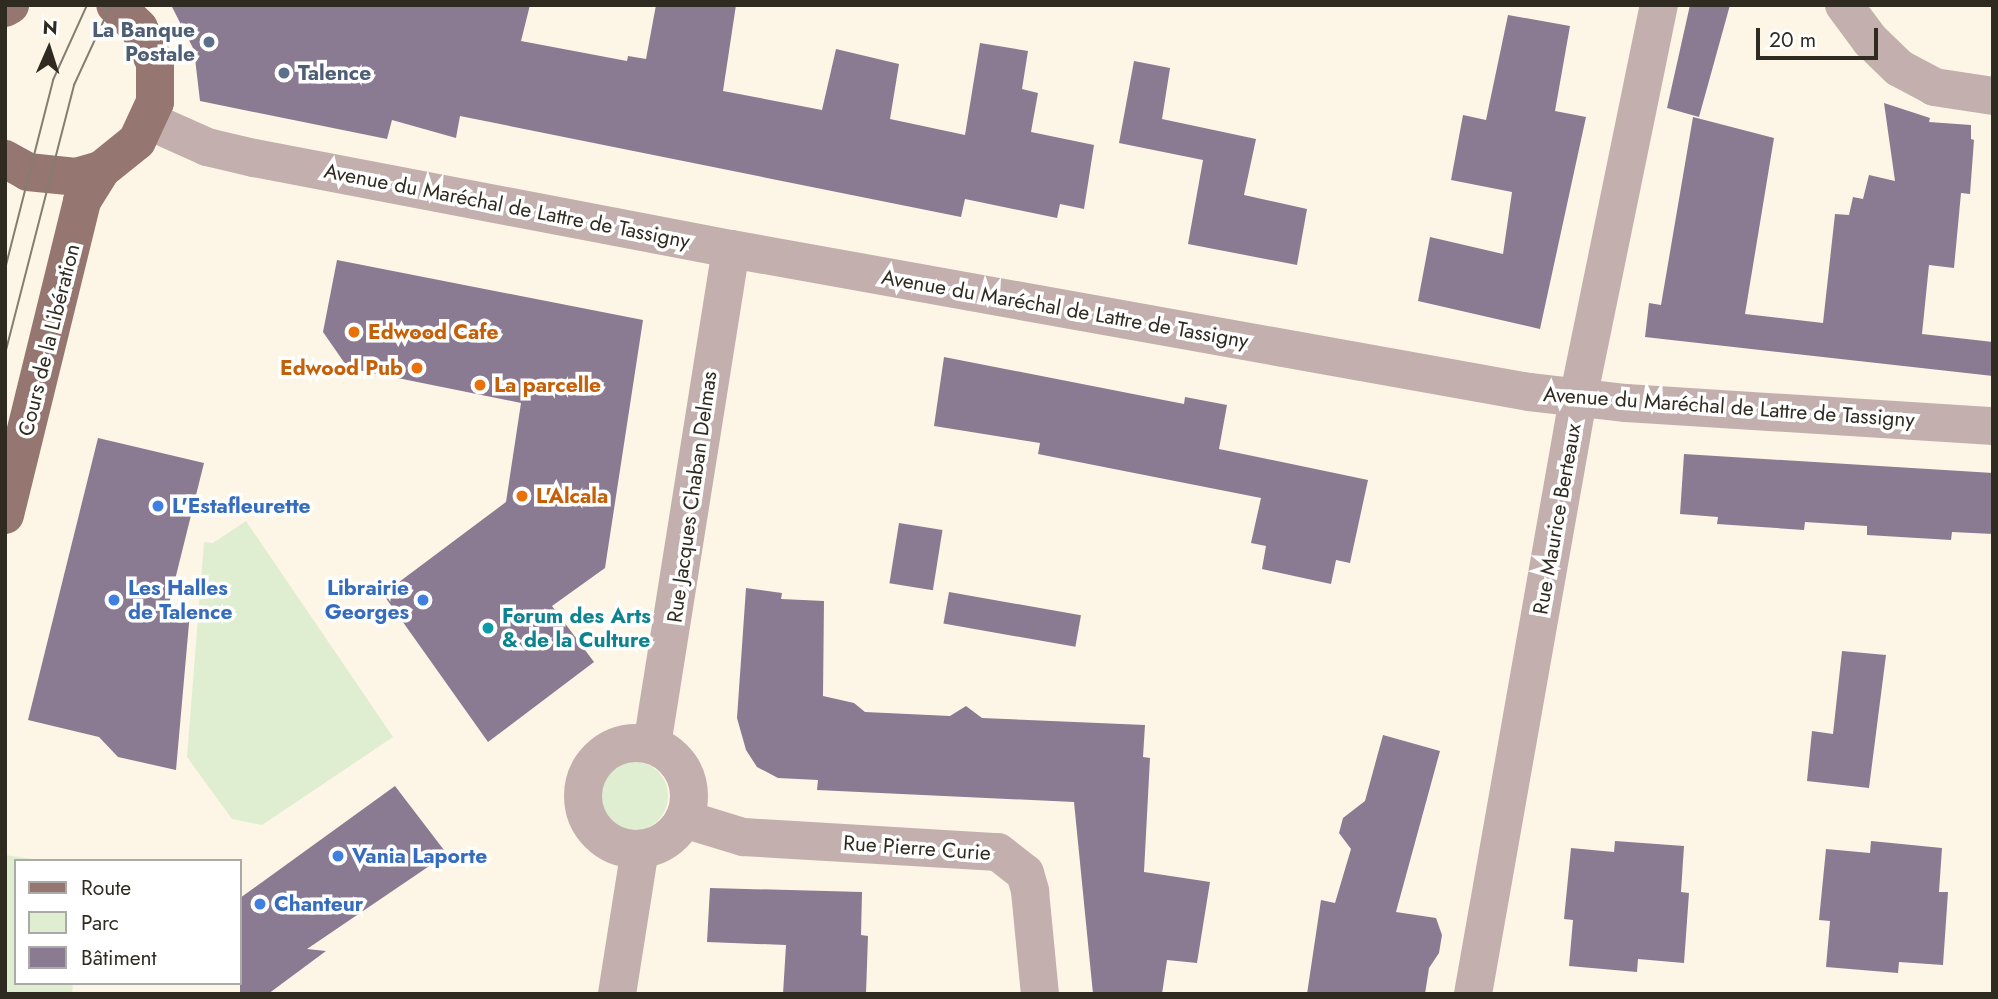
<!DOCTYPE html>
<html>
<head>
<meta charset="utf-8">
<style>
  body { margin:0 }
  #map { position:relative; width:1998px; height:999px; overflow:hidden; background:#fdf6e6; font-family:Jost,sans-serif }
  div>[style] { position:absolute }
  .green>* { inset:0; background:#dfedd0 }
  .round { border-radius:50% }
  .building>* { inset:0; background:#8a7b92; transform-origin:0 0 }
  .minor>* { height:38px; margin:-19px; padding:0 19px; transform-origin:19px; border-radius:19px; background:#c3b0ae }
  .minor>.ring { margin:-19px; padding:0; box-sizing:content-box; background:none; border:38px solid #c3b0ae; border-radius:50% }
  .major>* { height:38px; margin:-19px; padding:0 19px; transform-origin:19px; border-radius:19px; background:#957671 }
  .tram>* { height:2px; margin:-1px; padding:0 1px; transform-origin:1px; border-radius:1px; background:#837e71 }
  .dots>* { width:19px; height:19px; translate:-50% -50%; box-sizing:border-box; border:4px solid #fff; border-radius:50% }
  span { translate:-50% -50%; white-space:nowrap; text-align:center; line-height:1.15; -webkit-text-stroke:7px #fff; paint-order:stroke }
  .service-label { font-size:21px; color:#4e5e75; font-weight:700 }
  .right { translate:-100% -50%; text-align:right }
  .left { translate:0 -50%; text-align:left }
  .street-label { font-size:21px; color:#2f2b20 }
  .food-label { font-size:21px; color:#c56008; font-weight:700 }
  .shop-label { font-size:21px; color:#366cbe; font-weight:700 }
  .culture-label { font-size:21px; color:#0d838f; font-weight:700 }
  .frame { position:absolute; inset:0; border:7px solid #2f2b20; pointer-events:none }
  .legend { position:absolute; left:14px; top:859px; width:228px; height:126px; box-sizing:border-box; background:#fff; border:2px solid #acaaa6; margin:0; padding:9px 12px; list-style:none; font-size:21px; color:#2f2b20 }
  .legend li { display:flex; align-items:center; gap:14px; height:35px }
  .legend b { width:35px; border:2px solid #acaaa6 }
  .north { position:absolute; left:14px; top:14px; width:70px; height:70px; -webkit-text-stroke:5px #fff; paint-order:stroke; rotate:3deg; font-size:19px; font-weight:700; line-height:28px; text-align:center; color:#2f2b20 }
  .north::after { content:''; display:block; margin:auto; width:24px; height:32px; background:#2f2b20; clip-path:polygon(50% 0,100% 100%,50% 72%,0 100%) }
  .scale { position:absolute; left:1756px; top:28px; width:122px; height:32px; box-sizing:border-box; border:4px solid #2f2b20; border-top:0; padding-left:9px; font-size:21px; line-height:24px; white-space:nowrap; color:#2f2b20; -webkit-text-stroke:5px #fff; paint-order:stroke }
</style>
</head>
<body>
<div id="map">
  <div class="green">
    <div style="clip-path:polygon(246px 521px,393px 737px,262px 825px,232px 819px,187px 757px,204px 542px,213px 543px)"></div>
    <div class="round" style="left:598px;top:761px;width:70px;height:70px"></div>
    <div style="clip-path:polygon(5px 855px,46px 861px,16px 861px,16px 983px,73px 983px,72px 994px,5px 994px)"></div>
  </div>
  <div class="building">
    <div style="clip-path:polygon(171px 5px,530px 5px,521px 41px,627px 61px,628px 56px,646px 59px,656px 5px,736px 5px,723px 91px,822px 110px,836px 49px,899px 64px,890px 119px,965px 135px,980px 43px,1028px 51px,1022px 89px,1038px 93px,1031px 132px,1094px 145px,1084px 209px,1060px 204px,1057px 218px,965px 199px,961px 217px,460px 116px,456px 138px,392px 120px,387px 139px,200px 101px,194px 50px)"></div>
    <div style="clip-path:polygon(1690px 5px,1730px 5px,1699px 117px,1667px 108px)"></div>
    <div style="clip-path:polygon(1508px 15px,1570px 26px,1555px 111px,1586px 117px,1540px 329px,1418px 301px,1430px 237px,1503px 254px,1512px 192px,1451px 180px,1463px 115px,1486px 120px)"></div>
    <div style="clip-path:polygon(1134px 61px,1170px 68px,1162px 119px,1256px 139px,1244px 195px,1307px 209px,1297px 265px,1188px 244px,1203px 160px,1119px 143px)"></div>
    <div style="clip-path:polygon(1884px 103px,1930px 118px,1929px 122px,1971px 125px,1971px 139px,1974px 140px,1970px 194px,1961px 193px,1954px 268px,1929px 265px,1922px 334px,1993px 342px,1993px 376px,1645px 337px,1649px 303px,1661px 305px,1693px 117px,1774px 138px,1745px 314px,1823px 323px,1835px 214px,1849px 215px,1853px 197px,1863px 199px,1869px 175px,1895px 181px)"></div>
    <div style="clip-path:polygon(337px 260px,643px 320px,605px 568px,552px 606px,594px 662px,488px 742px,383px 594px,506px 502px,521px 403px,348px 368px,323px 332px)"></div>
    <div style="clip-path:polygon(944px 357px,1184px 404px,1185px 397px,1227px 405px,1219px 449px,1368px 480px,1350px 563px,1336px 560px,1331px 584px,1262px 569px,1266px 546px,1251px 543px,1261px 498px,1038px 454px,1040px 443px,934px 426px)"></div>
    <div style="clip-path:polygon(98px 438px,204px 463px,169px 604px,190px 612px,176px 770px,118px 757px,99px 737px,28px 720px)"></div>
    <div style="clip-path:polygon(1684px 454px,1993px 473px,1993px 534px,1952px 532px,1951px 540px,1867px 535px,1867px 526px,1805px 522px,1804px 530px,1717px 524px,1718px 517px,1680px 514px)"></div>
    <div style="left:899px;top:523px;width:44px;height:61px;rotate:9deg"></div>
    <div style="clip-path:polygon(746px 588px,782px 593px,781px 599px,824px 601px,823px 696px,854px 703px,865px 712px,950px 716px,966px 706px,982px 718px,1145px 725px,1143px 757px,1150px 758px,1144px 872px,1210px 882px,1197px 963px,1167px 960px,1162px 994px,1093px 994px,1074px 802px,817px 790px,818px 780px,778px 778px,757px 767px,746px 750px,737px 718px)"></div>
    <div style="left:949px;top:592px;width:134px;height:32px;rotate:10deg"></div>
    <div style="clip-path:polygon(1842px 651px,1886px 655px,1869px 788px,1807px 781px,1812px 731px,1833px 734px)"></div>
    <div style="clip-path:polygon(1383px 735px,1440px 751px,1396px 912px,1436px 918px,1442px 935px,1439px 953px,1429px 968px,1425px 994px,1307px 994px,1321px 900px,1335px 903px,1351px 849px,1339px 833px,1343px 818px,1365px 801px)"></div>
    <div style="clip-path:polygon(395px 786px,447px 854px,307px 949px,326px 951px,268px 994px,240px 994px,240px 898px)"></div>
    <div style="clip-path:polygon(1615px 841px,1684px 846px,1681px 892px,1689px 893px,1684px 963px,1638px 959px,1637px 972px,1569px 966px,1573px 920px,1564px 919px,1571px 848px,1614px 852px)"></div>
    <div style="clip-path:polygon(1871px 841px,1942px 848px,1939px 892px,1948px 892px,1943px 965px,1899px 962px,1898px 973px,1826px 967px,1830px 921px,1819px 920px,1826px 849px,1870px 853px)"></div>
    <div style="clip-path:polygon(710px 888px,862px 892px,861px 935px,868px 936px,866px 994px,783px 994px,786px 945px,707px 942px)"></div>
  </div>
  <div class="minor">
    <div style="left:1844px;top:5px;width:44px;rotate:53.4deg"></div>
    <div style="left:1870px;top:40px;width:40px;rotate:44deg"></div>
    <div style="left:1899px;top:68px;width:40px;rotate:28deg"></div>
    <div style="left:1934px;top:87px;width:60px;rotate:8.7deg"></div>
    <div style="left:149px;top:121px;width:64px;rotate:24.1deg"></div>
    <div style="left:207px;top:147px;width:48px;rotate:13.2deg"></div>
    <div style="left:254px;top:158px;width:486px;rotate:10.8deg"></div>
    <div style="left:731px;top:249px;width:811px;rotate:10.16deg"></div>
    <div style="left:1529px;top:392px;width:98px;rotate:6.5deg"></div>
    <div style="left:1626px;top:403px;width:368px;rotate:3.6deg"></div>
    <div class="ring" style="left:583px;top:743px;width:68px;height:68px"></div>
    <div style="left:652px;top:745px;width:502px;rotate:-80.95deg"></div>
    <div style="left:684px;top:819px;width:62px;rotate:17deg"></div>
    <div style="left:743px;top:837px;width:255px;rotate:3.4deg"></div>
    <div style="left:998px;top:852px;width:34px;rotate:38deg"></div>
    <div style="left:1025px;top:873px;width:19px;rotate:74deg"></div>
    <div style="left:1030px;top:891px;width:103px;rotate:84.5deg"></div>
    <div style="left:617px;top:994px;width:147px;rotate:-81deg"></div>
    <div style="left:1473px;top:994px;width:604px;rotate:-79.99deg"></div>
    <div style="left:1578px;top:399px;width:402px;rotate:-78.4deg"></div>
  </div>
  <div class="major">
    <div style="left:5px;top:8px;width:6px;rotate:-31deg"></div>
    <div style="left:5px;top:159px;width:26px;rotate:29deg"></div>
    <div style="left:28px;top:172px;width:48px;rotate:5.9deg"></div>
    <div style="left:76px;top:177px;width:26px;rotate:-16deg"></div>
    <div style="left:101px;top:170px;width:46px;rotate:-38.9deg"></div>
    <div style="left:137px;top:141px;width:43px;rotate:-65.2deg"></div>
    <div style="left:155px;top:102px;width:39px;rotate:-90deg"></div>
    <div style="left:155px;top:63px;width:38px;rotate:-115deg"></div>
    <div style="left:139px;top:28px;width:33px;rotate:-136deg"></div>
    <div style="left:5px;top:515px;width:323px;rotate:-76.2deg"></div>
    <div style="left:82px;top:201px;width:36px;rotate:-58deg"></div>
  </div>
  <div class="tram">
    <div style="left:5px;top:269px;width:195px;rotate:-75.7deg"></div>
    <div style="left:53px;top:80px;width:82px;rotate:-65.6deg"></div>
    <div style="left:5px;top:354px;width:278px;rotate:-75.6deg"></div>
    <div style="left:74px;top:85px;width:88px;rotate:-65.2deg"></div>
  </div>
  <div class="dots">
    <div style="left:209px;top:42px;background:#5c6f8a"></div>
    <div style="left:284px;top:73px;background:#5c6f8a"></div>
    <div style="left:354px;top:332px;background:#e8710a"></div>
    <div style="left:417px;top:368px;background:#e8710a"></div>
    <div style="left:480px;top:385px;background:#e8710a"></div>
    <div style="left:522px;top:496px;background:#e8710a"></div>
    <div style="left:158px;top:506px;background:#3f7fe0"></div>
    <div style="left:114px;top:600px;background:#3f7fe0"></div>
    <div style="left:423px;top:600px;background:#3f7fe0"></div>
    <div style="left:488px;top:628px;background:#0f9aa8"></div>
    <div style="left:338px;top:856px;background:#3f7fe0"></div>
    <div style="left:260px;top:904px;background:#3f7fe0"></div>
  </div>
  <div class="service-label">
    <span class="right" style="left:195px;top:42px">La Banque<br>Postale</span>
    <span class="left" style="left:298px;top:73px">Talence</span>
  </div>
  <div class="street-label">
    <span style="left:507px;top:206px;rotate:11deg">Avenue du Maréchal de Lattre de Tassigny</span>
    <span style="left:1065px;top:309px;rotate:10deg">Avenue du Maréchal de Lattre de Tassigny</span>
    <span style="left:49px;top:340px;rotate:-76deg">Cours de la Libération</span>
    <span style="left:1729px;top:407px;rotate:4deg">Avenue du Maréchal de Lattre de Tassigny</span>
    <span style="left:692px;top:497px;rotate:-82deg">Rue Jacques Chaban Delmas</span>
    <span style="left:1557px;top:519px;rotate:-80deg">Rue Maurice Berteaux</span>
    <span style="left:917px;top:848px;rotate:4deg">Rue Pierre Curie</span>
  </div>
  <div class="food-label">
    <span class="left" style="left:368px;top:332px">Edwood Cafe</span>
    <span class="right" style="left:403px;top:368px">Edwood Pub</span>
    <span class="left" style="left:494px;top:385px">La parcelle</span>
    <span class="left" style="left:536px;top:496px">L'Alcala</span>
  </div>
  <div class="shop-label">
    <span class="left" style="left:172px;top:506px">L'Estafleurette</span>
    <span class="left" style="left:128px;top:600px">Les Halles<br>de Talence</span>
    <span class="right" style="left:409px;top:600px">Librairie<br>Georges</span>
    <span class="left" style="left:352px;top:856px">Vania Laporte</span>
    <span class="left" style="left:274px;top:904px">Chanteur</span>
  </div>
  <div class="culture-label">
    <span class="left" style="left:502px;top:628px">Forum des Arts<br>&amp; de la Culture</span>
  </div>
  <div class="frame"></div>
  <ul class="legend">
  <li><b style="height:9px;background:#957671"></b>Route</li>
  <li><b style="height:19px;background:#dfedd0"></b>Parc</li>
  <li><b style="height:19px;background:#8a7b92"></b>Bâtiment</li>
  </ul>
  <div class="north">N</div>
  <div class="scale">20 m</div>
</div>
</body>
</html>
